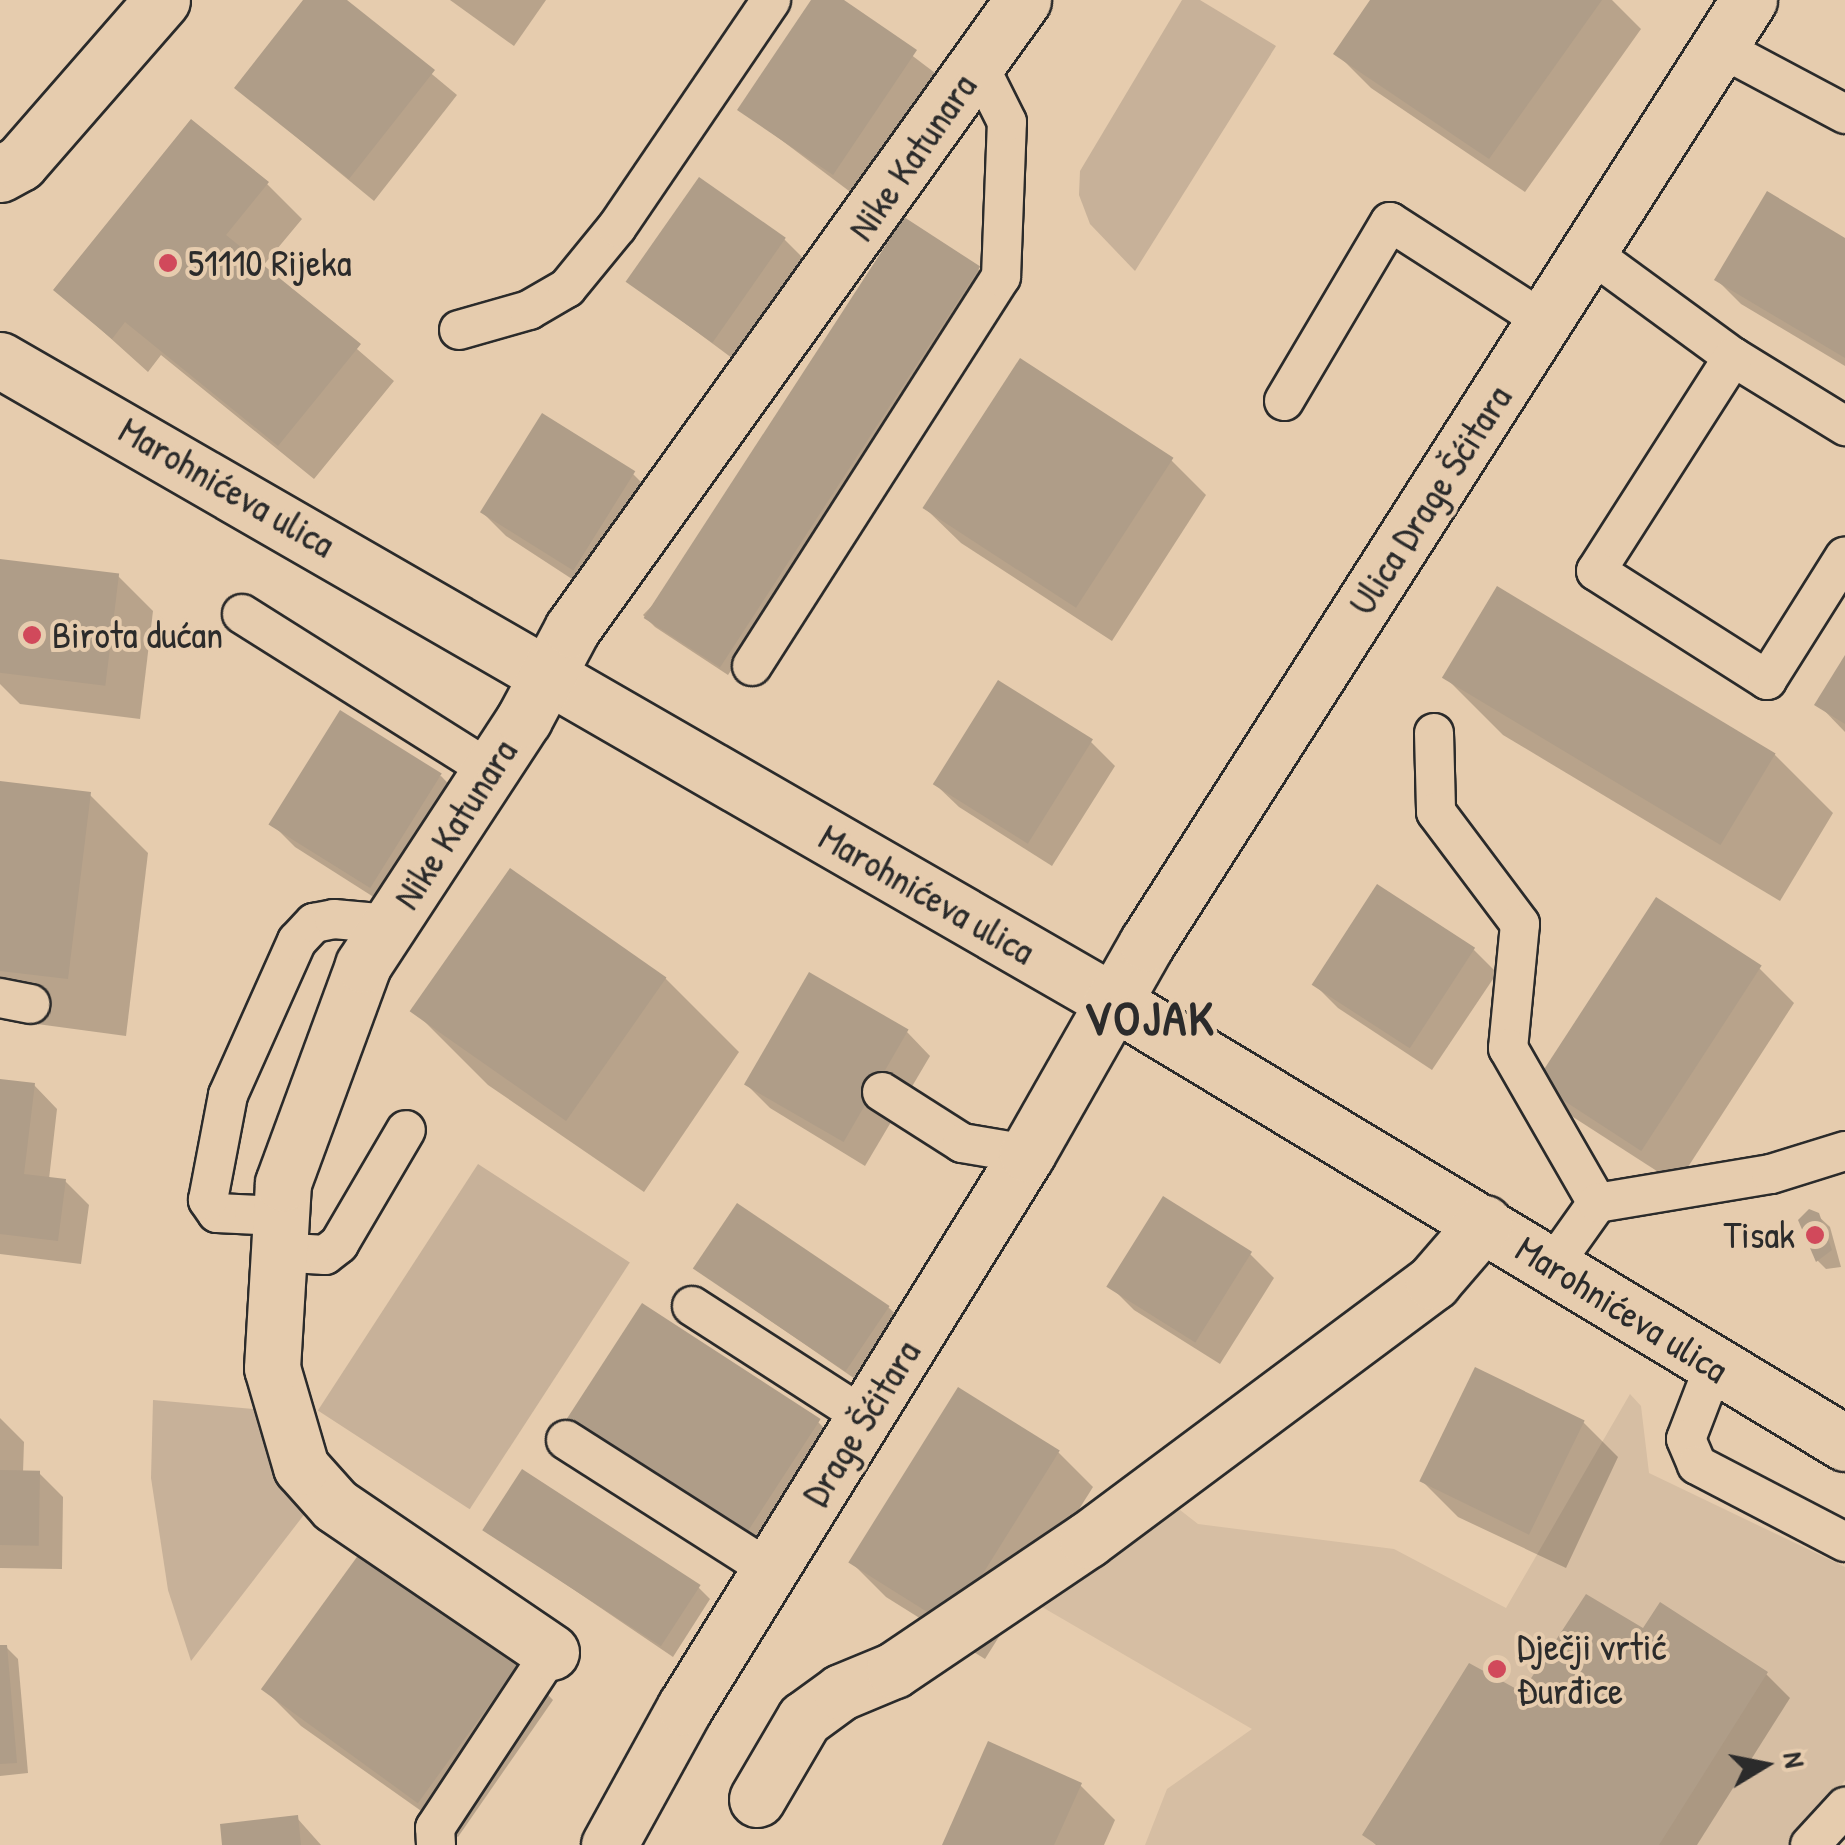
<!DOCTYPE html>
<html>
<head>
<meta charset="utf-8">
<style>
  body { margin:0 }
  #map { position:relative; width:1845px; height:1845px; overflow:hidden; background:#e6ccae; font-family:"Patrick Hand",sans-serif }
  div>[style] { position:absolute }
  .built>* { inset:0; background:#d6bea3 }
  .green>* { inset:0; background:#c7b199; transform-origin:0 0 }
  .shadow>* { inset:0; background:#0003 }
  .building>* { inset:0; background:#af9d88; transform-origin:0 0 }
  .roads { filter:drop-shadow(2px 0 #2b2b2b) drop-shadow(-2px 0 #2b2b2b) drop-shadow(0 2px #2b2b2b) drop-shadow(0 -2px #2b2b2b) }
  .service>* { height:38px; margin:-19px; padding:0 19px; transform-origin:19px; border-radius:19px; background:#e6ccae }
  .minor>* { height:55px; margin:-27.5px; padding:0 27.5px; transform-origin:27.5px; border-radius:27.5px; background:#e6ccae }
  .dots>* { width:28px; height:28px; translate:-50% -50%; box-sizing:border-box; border:5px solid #e6ccae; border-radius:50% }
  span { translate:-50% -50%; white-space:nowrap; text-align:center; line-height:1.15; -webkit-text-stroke:8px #e6ccae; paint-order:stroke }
  .street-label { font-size:38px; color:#2b2b2b }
  .poi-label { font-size:38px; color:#2b2b2b }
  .left { translate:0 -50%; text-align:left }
  .right { translate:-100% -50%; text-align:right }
  .district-label { font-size:48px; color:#2b2b2b; font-weight:700; letter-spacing:2.5px }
  .north { position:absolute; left:1715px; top:1715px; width:100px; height:100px; -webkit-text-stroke:8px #e6ccae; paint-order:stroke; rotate:80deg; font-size:28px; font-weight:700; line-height:40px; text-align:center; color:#2b2b2b }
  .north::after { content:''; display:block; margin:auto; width:35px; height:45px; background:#2b2b2b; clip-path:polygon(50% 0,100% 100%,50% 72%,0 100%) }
</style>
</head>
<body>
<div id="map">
  <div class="built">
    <div style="clip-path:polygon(1630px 1394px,1641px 1406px,1649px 1473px,1845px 1567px,1845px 1780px,1800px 1845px,1145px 1845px,1167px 1789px,1252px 1729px,1030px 1600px,1180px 1510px,1198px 1524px,1394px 1549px,1506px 1608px)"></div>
  </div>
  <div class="green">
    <div style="clip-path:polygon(1182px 0,1200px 0,1276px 46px,1135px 271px,1090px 224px,1079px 195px,1080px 171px)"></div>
    <div style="left:478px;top:1164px;width:181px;height:294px;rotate:33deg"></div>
    <div style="clip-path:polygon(153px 1400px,265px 1410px,310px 1507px,191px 1661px,168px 1590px,151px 1478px)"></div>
  </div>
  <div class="shadow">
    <div style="clip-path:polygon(306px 0,343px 0,457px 95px,374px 201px,237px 88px)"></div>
    <div style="clip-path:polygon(450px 0,546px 0,514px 46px)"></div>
    <div style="clip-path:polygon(814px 0,839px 0,939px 76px,857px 197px,740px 109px)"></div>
    <div style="clip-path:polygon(1373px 0,1612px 0,1641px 29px,1525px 192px,1371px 88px,1336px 53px)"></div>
    <div style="clip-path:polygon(267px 184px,302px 219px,262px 267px,394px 381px,314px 479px,161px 355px,148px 372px,57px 290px)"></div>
    <div style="clip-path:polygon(784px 239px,808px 263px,740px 364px,631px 283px)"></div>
    <div style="clip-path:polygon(1845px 241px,1845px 366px,1741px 304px,1717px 280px)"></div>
    <div style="clip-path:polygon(978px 269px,989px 280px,728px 675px,655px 627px,643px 615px)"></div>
    <div style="clip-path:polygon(1171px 460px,1206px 495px,1112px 641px,961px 543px,926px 509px)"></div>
    <div style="clip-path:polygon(633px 474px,657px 498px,595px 594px,506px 536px,482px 512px)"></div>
    <div style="clip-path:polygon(0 562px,118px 576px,153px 611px,140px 719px,20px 704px,0 684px)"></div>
    <div style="clip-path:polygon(1845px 659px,1845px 732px,1818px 704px)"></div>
    <div style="clip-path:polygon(1445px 677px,1775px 755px,1833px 813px,1780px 901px,1503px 735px)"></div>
    <div style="clip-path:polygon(1091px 742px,1115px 766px,1052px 866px,959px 807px,935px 784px)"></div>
    <div style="clip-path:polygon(441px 776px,464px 800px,394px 910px,295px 847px,271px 823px)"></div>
    <div style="clip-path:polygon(0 784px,90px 795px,148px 853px,126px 1036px,0 1019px)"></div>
    <div style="clip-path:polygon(1474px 950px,1497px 973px,1432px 1070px,1338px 1008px,1314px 984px)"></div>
    <div style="clip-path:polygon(1759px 968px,1794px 1003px,1677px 1184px,1573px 1117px,1539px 1083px)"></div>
    <div style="clip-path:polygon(665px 978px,739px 1052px,644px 1192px,488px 1085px,414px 1011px)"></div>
    <div style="clip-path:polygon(907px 1032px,930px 1056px,865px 1166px,770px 1108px,746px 1084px)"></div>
    <div style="clip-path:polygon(0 1081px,34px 1085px,57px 1109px,49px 1179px,65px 1181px,89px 1205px,81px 1264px,0 1254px)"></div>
    <div style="clip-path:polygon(1817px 1215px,1830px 1227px,1841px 1267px,1826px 1269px,1814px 1257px)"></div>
    <div style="clip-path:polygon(1250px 1254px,1274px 1278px,1220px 1364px,1134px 1310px,1110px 1286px)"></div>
    <div style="clip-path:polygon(696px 1269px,888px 1307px,900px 1318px,858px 1381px)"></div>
    <div style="clip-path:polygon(0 1418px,24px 1442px,23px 1473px,39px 1473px,63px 1497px,62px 1569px,0 1568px)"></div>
    <div style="clip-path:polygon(818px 1422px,830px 1434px,753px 1552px,577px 1436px)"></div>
    <div style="clip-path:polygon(1583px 1422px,1618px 1457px,1566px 1568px,1458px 1517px,1423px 1482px)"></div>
    <div style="clip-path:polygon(1058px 1452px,1093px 1487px,985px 1659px,886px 1597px,851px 1562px)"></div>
    <div style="clip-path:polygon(486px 1530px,699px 1588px,710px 1599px,673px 1657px)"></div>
    <div style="clip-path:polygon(1644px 1632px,1766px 1674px,1790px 1698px,1697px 1845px,1376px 1845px,1366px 1835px,1523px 1696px)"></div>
    <div style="clip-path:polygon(6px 1647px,18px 1659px,28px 1773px,0 1776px,0 1648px)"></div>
    <div style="clip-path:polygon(519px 1665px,553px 1700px,458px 1837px,301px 1726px,266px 1691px)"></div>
    <div style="clip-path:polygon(1080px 1785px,1115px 1820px,1104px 1845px,945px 1845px)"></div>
    <div style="clip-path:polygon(297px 1818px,321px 1845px,224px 1845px)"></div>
  </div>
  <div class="building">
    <div style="clip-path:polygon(303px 0,347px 0,435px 70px,349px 179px,234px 88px)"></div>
    <div style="clip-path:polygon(811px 0,844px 0,917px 50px,833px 175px,737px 110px)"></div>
    <div style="clip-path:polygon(1370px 0,1602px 0,1489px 159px,1333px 54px)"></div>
    <div style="clip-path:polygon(191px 119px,269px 182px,226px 235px,361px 344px,278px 446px,125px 322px,112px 339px,53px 290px)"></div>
    <div style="left:699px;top:177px;width:106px;height:128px;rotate:35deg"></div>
    <div style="clip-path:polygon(1767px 191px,1845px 238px,1845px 358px,1714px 280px)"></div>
    <div style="left:904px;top:217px;width:91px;height:478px;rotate:33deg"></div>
    <div style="left:1020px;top:358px;width:183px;height:179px;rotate:33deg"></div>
    <div style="left:542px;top:413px;width:110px;height:117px;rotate:32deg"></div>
    <div style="left:0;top:559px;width:120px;height:113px;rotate:7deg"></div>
    <div style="left:1497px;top:586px;width:325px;height:107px;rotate:31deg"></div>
    <div style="clip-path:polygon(1845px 655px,1845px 724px,1814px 705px)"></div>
    <div style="left:998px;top:680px;width:112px;height:123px;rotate:32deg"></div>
    <div style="left:340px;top:710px;width:120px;height:135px;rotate:32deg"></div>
    <div style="clip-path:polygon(0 781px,91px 792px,68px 979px,0 971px)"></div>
    <div style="left:510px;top:868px;width:191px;height:175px;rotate:35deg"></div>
    <div style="left:1377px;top:884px;width:117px;height:120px;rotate:33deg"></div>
    <div style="left:1656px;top:897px;width:126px;height:221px;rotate:33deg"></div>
    <div style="left:809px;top:972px;width:115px;height:130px;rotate:30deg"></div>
    <div style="clip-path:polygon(0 1079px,35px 1083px,24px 1174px,66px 1179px,58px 1241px,0 1234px)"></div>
    <div style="left:1163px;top:1196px;width:105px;height:107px;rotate:32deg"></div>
    <div style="left:737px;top:1203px;width:184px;height:79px;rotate:34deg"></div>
    <div style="clip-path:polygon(1809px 1209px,1819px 1213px,1832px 1250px,1816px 1262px,1798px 1220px)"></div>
    <div style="left:642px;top:1303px;width:213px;height:146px;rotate:33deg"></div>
    <div style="left:1475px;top:1367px;width:122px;height:127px;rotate:26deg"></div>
    <div style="left:958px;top:1387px;width:120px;height:207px;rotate:32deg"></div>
    <div style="left:522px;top:1469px;width:213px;height:73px;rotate:33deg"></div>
    <div style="left:0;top:1470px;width:40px;height:75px;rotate:1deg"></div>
    <div style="left:362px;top:1550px;width:194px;height:172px;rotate:36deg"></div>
    <div style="clip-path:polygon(1586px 1594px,1643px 1628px,1660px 1602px,1768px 1672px,1659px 1845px,1377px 1845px,1362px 1835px,1469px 1663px,1522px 1692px)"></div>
    <div style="clip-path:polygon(0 1645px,7px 1645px,17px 1763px,0 1764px)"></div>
    <div style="clip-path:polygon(988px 1741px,1082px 1783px,1054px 1845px,942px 1845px)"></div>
    <div style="clip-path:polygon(298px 1815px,301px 1845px,222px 1845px,220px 1824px)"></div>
  </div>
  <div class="roads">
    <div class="service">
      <div style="left:1719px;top:47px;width:143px;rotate:28deg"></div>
      <div style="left:1588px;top:251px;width:180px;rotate:36.2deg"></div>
      <div style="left:1733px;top:357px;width:132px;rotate:31.6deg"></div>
      <div style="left:459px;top:330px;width:73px;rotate:-15.9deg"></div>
      <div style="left:529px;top:310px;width:44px;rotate:-30.1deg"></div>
      <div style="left:567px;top:288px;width:79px;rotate:-50.7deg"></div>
      <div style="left:617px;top:227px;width:274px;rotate:-55.8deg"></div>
      <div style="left:1733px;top:357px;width:254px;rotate:122.6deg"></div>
      <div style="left:1596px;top:571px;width:203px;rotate:32.5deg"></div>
      <div style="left:1767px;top:680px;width:146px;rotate:-57.8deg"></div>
      <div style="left:1284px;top:401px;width:208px;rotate:-59.4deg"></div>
      <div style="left:1390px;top:222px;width:183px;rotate:32.7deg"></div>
      <div style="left:242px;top:614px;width:293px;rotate:32.2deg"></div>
      <div style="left:752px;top:666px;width:462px;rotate:-57.4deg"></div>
      <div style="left:1001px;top:277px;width:155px;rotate:-87.8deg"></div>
      <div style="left:1007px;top:122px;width:65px;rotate:-116.6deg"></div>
      <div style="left:1434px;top:733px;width:79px;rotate:88.5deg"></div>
      <div style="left:1436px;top:812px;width:140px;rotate:53.1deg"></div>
      <div style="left:1520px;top:924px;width:125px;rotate:95.5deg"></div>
      <div style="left:1508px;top:1048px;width:179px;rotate:60.1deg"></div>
      <div style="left:1597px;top:1203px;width:76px;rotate:125.4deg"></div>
      <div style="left:0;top:998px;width:31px;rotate:11deg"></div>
      <div style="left:882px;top:1092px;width:95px;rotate:32.5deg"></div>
      <div style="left:962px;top:1143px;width:66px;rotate:9.6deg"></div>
      <div style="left:1597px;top:1203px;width:176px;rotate:-9.5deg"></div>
      <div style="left:1771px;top:1174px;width:77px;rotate:-17.3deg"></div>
      <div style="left:279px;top:1216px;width:62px;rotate:-177.2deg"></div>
      <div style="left:217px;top:1213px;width:16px;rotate:-125deg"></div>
      <div style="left:208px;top:1200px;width:107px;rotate:-79.2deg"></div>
      <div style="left:228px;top:1095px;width:169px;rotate:-65.9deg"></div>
      <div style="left:297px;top:941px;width:25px;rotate:-47deg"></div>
      <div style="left:314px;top:923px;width:20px;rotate:-11deg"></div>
      <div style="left:334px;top:919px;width:55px;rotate:5.2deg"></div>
      <div style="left:276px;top:1252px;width:49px;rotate:3.5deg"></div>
      <div style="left:325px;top:1255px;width:18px;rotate:-38deg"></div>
      <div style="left:339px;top:1244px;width:132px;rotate:-59.6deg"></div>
      <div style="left:692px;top:1306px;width:205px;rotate:32.8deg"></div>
      <div style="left:1714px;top:1366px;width:78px;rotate:111deg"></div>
      <div style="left:1686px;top:1439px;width:28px;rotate:67deg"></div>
      <div style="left:1697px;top:1465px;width:167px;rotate:27.5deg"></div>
      <div style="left:566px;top:1440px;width:242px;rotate:32.5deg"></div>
      <div style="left:436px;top:1845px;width:17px;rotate:-93deg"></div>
      <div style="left:435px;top:1828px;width:211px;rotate:-56.6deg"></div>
      <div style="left:1810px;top:1845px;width:52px;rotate:-47.4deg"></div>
    </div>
    <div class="minor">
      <div style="left:0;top:174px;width:23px;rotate:-29deg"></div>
      <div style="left:20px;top:163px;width:216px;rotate:-48.9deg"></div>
      <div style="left:0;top:360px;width:1284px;rotate:29.96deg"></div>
      <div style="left:1112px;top:1001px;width:856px;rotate:31.09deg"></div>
      <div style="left:551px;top:1652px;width:261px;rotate:-145.8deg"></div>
      <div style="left:335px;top:1505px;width:51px;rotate:-131.8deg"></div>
      <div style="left:301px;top:1467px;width:103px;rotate:-106.3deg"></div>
      <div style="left:272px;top:1368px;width:185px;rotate:-86.6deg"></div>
      <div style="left:283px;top:1183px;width:232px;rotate:-69.8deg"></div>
      <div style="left:363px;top:965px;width:294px;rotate:-56.8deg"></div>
      <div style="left:524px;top:719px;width:102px;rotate:-61.9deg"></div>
      <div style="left:572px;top:629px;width:774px;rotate:-54.36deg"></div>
      <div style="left:757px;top:1799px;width:93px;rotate:-59.6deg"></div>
      <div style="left:804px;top:1719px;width:46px;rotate:-36.1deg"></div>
      <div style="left:841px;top:1692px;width:57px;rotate:-22.5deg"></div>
      <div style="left:894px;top:1670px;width:233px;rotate:-34deg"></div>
      <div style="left:1087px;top:1540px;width:432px;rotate:-36.7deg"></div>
      <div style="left:1433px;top:1282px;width:78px;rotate:-49.2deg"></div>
      <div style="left:609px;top:1845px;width:158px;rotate:-61.2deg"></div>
      <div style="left:685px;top:1707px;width:650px;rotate:-58.27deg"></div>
      <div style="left:1027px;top:1154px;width:243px;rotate:-60.4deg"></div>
      <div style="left:1147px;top:943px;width:1119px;rotate:-57.45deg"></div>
    </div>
  </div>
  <div class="dots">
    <div style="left:168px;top:263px;background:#d1495b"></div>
    <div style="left:32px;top:635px;background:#d1495b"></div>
    <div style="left:1815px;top:1235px;background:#d1495b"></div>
    <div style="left:1497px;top:1669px;background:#d1495b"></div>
  </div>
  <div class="street-label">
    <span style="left:912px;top:157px;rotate:-55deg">Nike Katunara</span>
    <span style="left:227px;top:487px;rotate:30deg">Marohnićeva ulica</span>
    <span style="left:1430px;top:500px;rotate:-57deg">Ulica Drage Šćitara</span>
    <span style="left:455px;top:824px;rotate:-57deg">Nike Katunara</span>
    <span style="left:927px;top:894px;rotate:30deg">Marohnićeva ulica</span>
    <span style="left:1622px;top:1309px;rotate:32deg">Marohnićeva ulica</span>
    <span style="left:861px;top:1423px;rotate:-58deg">Drage Šćitara</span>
  </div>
  <div class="poi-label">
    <span class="left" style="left:188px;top:263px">51110 Rijeka</span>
    <span class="left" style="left:52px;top:635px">Birota dućan</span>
    <span class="right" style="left:1795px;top:1235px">Tisak</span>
    <span class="left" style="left:1517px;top:1669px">Dječji vrtić<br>Đurđice</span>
  </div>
  <div class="district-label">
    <span style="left:1150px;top:1018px">VOJAK</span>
  </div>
  <div class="north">N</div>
</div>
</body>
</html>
